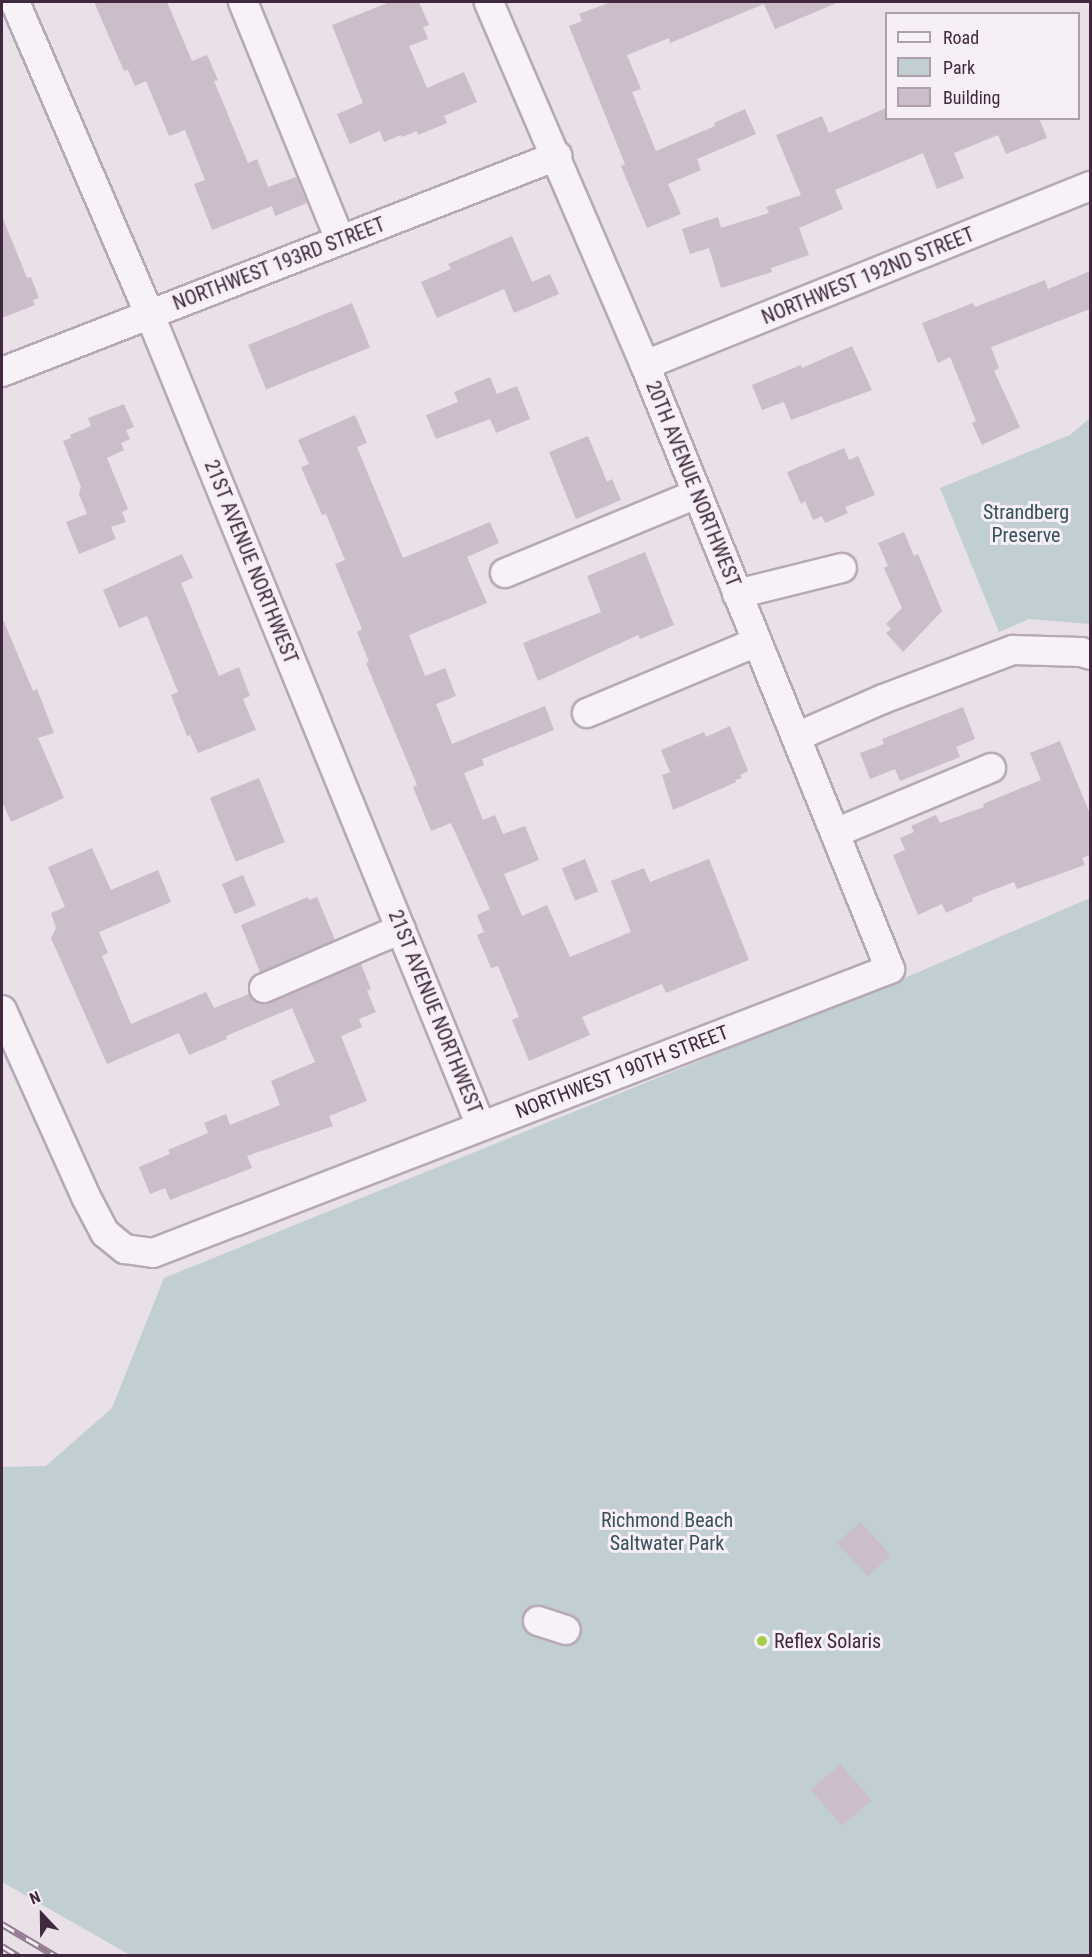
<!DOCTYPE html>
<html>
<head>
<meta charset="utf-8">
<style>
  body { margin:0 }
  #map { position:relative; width:1092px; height:1957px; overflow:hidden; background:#e9e0e8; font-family:"Roboto Condensed",sans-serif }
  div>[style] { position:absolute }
  .green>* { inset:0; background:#c1cfd2 }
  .building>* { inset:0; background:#cbbdca; transform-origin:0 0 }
  .roads { filter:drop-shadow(2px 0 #b6a9b5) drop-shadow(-2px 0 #b6a9b5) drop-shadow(0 2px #b6a9b5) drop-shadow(0 -2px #b6a9b5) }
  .minor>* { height:28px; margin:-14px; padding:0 14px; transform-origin:14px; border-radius:14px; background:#f7f2f7 }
  .rail>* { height:7px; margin-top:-3.5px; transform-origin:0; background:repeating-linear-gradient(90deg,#f6eff6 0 14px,#927990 0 28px); box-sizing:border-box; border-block:2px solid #927990 }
  .dots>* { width:16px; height:16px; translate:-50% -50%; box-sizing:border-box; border:3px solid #f6eff6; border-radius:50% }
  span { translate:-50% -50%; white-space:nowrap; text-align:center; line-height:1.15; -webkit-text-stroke:6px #f6eff6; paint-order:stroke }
  .street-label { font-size:20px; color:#40293e }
  .park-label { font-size:20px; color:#36515b }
  .poi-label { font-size:20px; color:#40293e }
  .left { translate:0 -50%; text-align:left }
  .frame { position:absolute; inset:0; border:3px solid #40293e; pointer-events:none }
  .legend { position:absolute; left:885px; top:12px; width:195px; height:108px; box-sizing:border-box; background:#f6eff6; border:2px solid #ada0ac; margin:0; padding:8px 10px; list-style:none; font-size:18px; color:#40293e }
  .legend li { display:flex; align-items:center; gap:12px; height:30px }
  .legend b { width:30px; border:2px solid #ada0ac }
  .north { position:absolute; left:12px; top:1885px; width:60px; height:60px; -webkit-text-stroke:4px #f6eff6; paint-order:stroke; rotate:338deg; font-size:16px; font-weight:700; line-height:24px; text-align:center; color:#40293e }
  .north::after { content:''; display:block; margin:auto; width:21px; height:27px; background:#40293e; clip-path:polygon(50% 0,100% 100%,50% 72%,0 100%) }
</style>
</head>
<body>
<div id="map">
  <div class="green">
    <div style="clip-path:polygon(1090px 418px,1090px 624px,1029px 619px,999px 632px,940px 488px,1070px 435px)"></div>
    <div style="clip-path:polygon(1090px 898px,1090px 1955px,130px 1955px,2px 1882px,2px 1467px,46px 1466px,112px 1408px,164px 1278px,921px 971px)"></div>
  </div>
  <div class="building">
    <div style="clip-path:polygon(94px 2px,167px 2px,192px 61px,207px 55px,218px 80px,214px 81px,248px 163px,257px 159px,268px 187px,296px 177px,307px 203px,275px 216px,272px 206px,212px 230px,194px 184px,205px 180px,185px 130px,169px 136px,146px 81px,135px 86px,128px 70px,124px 71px)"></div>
    <div style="clip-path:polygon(390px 2px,419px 2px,429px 25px,423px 27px,428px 39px,409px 46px,427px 88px,464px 72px,477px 102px,444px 116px,447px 123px,418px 135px,417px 131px,402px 137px,401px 135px,384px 142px,380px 131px,350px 144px,337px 114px,363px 103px,332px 25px)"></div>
    <div style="clip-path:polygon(611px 2px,839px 2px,775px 29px,764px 4px,670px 43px,669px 38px,627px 55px,641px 89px,632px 92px,656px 151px,715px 126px,714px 123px,745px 109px,756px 134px,697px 159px,701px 170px,668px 184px,681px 214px,647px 228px,621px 166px,625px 164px,569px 26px,582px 21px,579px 14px)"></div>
    <div style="clip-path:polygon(886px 108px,886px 118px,1039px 118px,1047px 138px,1006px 154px,998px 135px,954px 153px,964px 178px,937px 189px,923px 153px,835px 190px,843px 209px,799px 228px,809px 255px,771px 268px,772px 272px,721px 288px,709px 248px,690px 254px,682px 229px,718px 217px,721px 228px,769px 213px,766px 207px,801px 195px,776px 135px,822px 116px,829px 133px)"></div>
    <div style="clip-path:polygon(2px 216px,27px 278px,31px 277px,39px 298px,33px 300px,35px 305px,2px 318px)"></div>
    <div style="clip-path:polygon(512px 236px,532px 282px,550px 274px,559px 294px,514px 313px,504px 289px,437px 318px,421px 282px,451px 269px,448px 264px)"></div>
    <div style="clip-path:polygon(1090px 271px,1090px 309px,991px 347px,999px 368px,994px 371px,1020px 427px,982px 445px,972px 423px,976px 421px,950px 357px,938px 363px,922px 323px,973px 303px,975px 307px,1045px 280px,1048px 289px)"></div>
    <div style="left:352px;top:303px;width:48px;height:112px;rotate:68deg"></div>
    <div style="clip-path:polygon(852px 346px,872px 390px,791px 420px,784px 402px,762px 410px,752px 385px,801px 365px,802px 368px)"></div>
    <div style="clip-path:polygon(490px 377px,497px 394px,517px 386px,530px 419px,496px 433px,490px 419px,436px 439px,426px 415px,458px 402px,454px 392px)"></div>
    <div style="clip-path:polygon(124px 404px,134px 427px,126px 430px,130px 439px,121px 443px,124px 450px,107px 458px,128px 509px,122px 512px,126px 522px,111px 527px,116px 539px,79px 554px,66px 522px,87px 514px,79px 494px,81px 487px,63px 441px,71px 438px,70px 435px,91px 426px,88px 418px)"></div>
    <div style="clip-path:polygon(355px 415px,367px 443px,357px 447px,403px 558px,490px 522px,499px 543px,467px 557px,487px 603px,409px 635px,425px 676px,445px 668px,456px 696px,436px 704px,452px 744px,545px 706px,554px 730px,482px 759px,484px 765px,464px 773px,483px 820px,495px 815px,503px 834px,525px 826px,539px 860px,504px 874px,522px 916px,547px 905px,570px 957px,631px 932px,611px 881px,644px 868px,650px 882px,709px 859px,749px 960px,666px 993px,662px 984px,582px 1017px,590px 1035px,529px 1061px,512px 1020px,519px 1017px,498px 966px,491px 968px,477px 935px,484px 932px,477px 915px,490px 909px,451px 823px,431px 831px,413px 787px,417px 785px,366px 663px,369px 662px,357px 632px,362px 629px,335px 564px,345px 560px,326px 514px,322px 515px,301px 467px,309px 464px,298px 440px)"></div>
    <div style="clip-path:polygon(588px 436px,607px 482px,612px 479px,621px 500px,576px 519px,549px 452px)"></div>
    <div style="clip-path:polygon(844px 448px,849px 460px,858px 456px,875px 495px,845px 507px,848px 513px,825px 523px,822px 516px,813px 520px,805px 501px,801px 504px,787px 472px)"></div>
    <div style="clip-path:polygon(904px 532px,914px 556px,918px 554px,942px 611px,903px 652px,886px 633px,891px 629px,886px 624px,902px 608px,884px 568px,888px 566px,878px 543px)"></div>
    <div style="clip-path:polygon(645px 552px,674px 625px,640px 639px,638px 635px,538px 681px,523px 643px,601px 612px,587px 576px)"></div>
    <div style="clip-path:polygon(182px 554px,193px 578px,181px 583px,219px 676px,239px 667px,250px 696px,243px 699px,256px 730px,198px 753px,190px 735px,187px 736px,171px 695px,178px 692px,147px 616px,119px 628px,103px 590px)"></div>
    <div style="clip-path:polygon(2px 617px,33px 691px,37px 689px,54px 733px,38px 738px,64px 798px,11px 822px,2px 801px)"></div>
    <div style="clip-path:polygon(963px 707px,975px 739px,956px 747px,960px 757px,900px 781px,895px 769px,870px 779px,860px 753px,884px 744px,882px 739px)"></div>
    <div style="clip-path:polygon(730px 726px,748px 771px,740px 775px,742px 778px,735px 780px,736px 782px,673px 810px,662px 775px,670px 772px,661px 750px,704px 732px,706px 737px)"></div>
    <div style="clip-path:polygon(1060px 741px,1090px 814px,1090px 855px,1082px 858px,1085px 865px,1017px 889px,1014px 882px,972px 898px,973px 901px,946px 913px,942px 904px,918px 915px,893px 855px,905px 850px,900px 838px,914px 832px,911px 826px,936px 815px,940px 823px,984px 807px,983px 804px,1041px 780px,1030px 753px)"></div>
    <div style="left:259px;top:778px;width:69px;height:53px;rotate:68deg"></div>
    <div style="clip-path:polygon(92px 848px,111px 890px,158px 870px,171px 902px,99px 932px,108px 953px,102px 956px,131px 1024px,206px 992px,214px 1008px,249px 994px,255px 1002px,270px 1003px,361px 964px,371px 989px,367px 991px,376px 1012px,359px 1019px,362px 1027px,341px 1036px,367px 1101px,329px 1116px,333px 1126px,247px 1156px,252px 1168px,170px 1200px,165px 1188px,150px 1194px,139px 1167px,170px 1154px,168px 1150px,208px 1133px,204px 1123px,226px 1114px,230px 1125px,280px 1105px,271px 1081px,315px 1062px,292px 1008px,226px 1036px,227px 1039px,189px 1055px,179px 1033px,107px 1064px,51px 938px,56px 928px,51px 913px,65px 907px,48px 867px)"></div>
    <div style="left:585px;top:859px;width:35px;height:25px;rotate:68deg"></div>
    <div style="left:243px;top:875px;width:33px;height:23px;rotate:67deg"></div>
    <div style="clip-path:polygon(308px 897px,309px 900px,317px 897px,335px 940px,260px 972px,241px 925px)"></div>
    <div style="left:860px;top:1522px;width:45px;height:31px;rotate:47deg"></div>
    <div style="left:840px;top:1764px;width:48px;height:39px;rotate:49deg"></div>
  </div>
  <div class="roads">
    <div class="minor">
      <div style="left:15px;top:2px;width:341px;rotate:66.7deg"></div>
      <div style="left:150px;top:315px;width:876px;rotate:67.8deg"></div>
      <div style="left:243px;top:2px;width:257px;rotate:67.8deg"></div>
      <div style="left:645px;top:365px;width:480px;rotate:-21.9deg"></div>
      <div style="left:2px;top:372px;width:596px;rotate:-21.27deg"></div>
      <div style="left:505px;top:573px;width:208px;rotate:-22.4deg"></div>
      <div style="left:737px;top:594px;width:108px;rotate:-13.9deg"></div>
      <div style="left:587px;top:713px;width:184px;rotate:-22.7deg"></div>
      <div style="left:796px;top:737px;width:95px;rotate:-23.6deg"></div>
      <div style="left:883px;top:699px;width:139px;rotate:-20.7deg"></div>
      <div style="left:1013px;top:650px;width:68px;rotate:1.7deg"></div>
      <div style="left:1081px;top:652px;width:9px;rotate:18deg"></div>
      <div style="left:835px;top:833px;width:169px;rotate:-22.6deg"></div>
      <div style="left:264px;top:988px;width:149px;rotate:-23.3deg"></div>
      <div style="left:2px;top:1010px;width:205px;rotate:65.8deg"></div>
      <div style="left:86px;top:1197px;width:41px;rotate:62.2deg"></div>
      <div style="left:105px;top:1233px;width:26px;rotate:39deg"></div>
      <div style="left:125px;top:1249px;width:28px;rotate:8deg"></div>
      <div style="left:153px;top:1253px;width:790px;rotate:-21.07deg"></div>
      <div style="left:890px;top:969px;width:652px;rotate:-112.08deg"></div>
      <div style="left:645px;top:365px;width:395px;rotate:-113.3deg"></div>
      <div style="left:538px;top:1621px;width:29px;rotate:18deg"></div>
    </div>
  </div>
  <div class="rail">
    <div style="left:2px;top:1924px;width:63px;rotate:30.7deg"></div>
    <div style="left:2px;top:1946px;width:19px;rotate:32deg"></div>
  </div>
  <div class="dots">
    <div style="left:762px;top:1641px;background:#a3cd46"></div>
  </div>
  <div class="street-label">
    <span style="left:279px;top:264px;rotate:-21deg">NORTHWEST 193RD STREET</span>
    <span style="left:868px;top:276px;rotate:-22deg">NORTHWEST 192ND STREET</span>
    <span style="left:693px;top:484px;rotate:68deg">20TH AVENUE NORTHWEST</span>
    <span style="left:251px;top:562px;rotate:68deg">21ST AVENUE NORTHWEST</span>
    <span style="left:435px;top:1012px;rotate:68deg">21ST AVENUE NORTHWEST</span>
    <span style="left:622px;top:1072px;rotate:-21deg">NORTHWEST 190TH STREET</span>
  </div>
  <div class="park-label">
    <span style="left:1026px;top:524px">Strandberg<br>Preserve</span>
    <span style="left:667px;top:1532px">Richmond Beach<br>Saltwater Park</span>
  </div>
  <div class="poi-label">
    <span class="left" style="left:774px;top:1641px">Reflex Solaris</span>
  </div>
  <div class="frame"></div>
  <ul class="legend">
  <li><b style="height:8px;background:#f7f2f7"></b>Road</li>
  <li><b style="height:16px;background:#c1cfd2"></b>Park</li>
  <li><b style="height:16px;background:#cbbdca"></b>Building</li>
  </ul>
  <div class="north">N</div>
</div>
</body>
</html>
